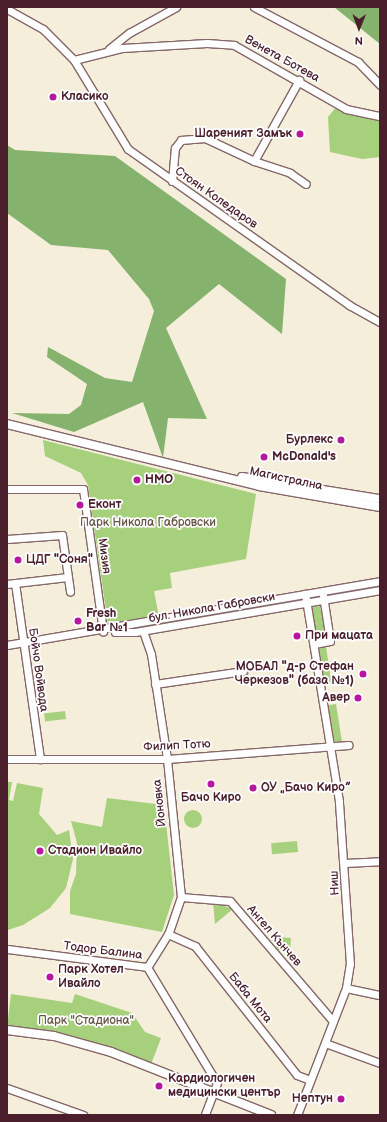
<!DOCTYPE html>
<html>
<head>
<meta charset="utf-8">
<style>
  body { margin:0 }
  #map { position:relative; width:387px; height:1122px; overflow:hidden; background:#f4eedb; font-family:"Balsamiq Sans",sans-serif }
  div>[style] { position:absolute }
  .green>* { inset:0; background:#a7d07c; transform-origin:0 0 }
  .round { border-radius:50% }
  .forest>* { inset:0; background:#85b26c }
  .roads { filter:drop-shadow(1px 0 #866769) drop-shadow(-1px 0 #866769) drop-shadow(0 1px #866769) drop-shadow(0 -1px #866769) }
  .minor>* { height:7px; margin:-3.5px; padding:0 3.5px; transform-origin:3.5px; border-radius:3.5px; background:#fff }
  .major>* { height:8px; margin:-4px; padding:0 4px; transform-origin:4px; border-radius:4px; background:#fff }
  .dots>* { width:11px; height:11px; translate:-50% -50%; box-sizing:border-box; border:2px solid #fff; border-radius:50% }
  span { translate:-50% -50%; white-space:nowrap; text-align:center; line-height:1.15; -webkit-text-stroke:3.5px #fff; paint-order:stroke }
  .street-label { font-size:12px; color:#4a1f2b }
  .poi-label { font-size:12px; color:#4a1f2b; font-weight:700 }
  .left { translate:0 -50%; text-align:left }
  .right { translate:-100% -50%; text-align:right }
  .park-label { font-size:12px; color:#665443 }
  .frame { position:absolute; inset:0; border:8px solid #4a1f2b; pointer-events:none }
  .north { position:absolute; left:339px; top:8px; width:40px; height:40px; -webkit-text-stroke:3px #fff; paint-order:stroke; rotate:181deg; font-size:11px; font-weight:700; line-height:16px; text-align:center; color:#4a1f2b }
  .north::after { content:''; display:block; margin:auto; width:14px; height:18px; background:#4a1f2b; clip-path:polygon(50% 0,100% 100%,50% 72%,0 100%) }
</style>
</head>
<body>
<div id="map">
  <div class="green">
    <div style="clip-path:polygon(337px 106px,380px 120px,380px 157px,362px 159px,330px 152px,328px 117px)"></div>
    <div style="clip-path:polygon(43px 440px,256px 494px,246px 559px,170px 573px,172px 588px,154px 591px,159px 617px,108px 625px,88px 485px,81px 473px,45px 456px)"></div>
    <div style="left:320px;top:606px;width:32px;height:9px;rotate:79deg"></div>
    <div style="left:326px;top:647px;width:37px;height:7px;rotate:81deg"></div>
    <div style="left:336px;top:704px;width:38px;height:8px;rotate:81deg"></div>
    <div style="left:65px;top:711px;width:8px;height:21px;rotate:83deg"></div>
    <div style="clip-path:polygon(7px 782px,12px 782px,9px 800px,13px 801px,17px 783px,43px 788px,39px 814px,57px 835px,69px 830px,73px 859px,66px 888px,50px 908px,23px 925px,8px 930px)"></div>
    <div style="clip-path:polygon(107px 798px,164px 805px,174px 895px,162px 932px,70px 914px,70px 891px,76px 874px,77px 843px,71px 821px,102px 827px)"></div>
    <div class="round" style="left:184px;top:810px;width:18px;height:18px"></div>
    <div style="left:297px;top:841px;width:11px;height:26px;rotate:85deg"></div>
    <div style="clip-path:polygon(213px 902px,233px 909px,215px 924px)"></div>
    <div style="left:277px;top:937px;width:14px;height:13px;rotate:4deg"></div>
    <div style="clip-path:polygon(11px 994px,72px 1003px,75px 994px,132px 1013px,145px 1032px,161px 1038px,150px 1067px,111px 1052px,7px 1028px)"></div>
  </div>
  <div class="forest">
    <div style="clip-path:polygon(334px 7px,380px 7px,380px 44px)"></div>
    <div style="clip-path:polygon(7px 145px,15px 150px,115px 156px,286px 279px,282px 334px,219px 284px,166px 328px,207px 419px,168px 418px,163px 458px,143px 402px,74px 432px,12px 413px,69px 414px,81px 405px,87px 384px,47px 357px,48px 347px,105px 378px,132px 382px,154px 311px,149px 299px,108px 250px,51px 245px,7px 213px)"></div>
  </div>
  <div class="roads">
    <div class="minor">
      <div style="left:254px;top:7px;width:118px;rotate:27.9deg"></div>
      <div style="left:358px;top:62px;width:32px;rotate:46deg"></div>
      <div style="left:7px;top:9px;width:41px;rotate:29.1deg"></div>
      <div style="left:43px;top:29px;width:44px;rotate:45deg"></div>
      <div style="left:74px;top:60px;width:104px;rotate:58.8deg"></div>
      <div style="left:128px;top:149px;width:271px;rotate:35.2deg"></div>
      <div style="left:349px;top:305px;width:35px;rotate:29deg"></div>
      <div style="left:109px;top:49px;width:26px;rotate:-39deg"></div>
      <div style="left:129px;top:33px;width:54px;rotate:-29deg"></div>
      <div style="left:74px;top:60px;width:49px;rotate:-14deg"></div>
      <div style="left:122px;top:48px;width:85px;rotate:-3.4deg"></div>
      <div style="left:207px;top:43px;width:27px;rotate:4deg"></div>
      <div style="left:234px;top:45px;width:129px;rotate:29.7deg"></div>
      <div style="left:346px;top:109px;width:35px;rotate:12deg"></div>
      <div style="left:254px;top:161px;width:93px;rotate:-60.9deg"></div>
      <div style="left:172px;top:181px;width:33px;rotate:-85deg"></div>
      <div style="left:175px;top:148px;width:10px;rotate:-53deg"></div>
      <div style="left:181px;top:140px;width:24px;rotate:-5deg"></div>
      <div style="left:205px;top:138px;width:54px;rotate:25.1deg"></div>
      <div style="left:254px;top:161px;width:38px;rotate:18deg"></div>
      <div style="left:290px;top:173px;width:19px;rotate:35deg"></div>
      <div style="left:7px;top:489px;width:76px"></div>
      <div style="left:83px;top:489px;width:144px;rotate:82deg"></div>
      <div style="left:7px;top:539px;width:55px;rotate:-4.2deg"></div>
      <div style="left:62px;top:535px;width:57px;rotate:81.9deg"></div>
      <div style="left:15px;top:583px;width:178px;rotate:81.9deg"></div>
      <div style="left:7px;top:584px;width:61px;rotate:-6.5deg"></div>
      <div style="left:143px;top:631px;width:24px;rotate:71deg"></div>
      <div style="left:151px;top:654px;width:106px;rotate:81.3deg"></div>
      <div style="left:167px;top:759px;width:139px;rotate:84.2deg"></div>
      <div style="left:181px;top:897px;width:39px;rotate:109deg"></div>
      <div style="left:168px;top:934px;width:39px;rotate:122deg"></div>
      <div style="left:115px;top:632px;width:20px"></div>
      <div style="left:135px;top:632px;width:249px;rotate:-9.7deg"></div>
      <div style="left:314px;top:644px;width:16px;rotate:-11deg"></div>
      <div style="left:330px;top:641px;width:47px;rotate:-98.7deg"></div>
      <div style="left:7px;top:645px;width:378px;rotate:-9.7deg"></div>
      <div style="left:155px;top:684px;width:89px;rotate:-8.4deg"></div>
      <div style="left:7px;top:759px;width:160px"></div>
      <div style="left:167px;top:759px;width:182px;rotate:-4.4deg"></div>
      <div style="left:345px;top:863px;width:35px;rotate:-3deg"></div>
      <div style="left:181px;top:897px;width:49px;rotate:4.7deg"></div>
      <div style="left:230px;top:901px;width:158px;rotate:49.4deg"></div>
      <div style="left:168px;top:934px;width:30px;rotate:24deg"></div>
      <div style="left:195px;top:946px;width:164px;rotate:51.7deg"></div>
      <div style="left:297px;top:1075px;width:14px;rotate:21deg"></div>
      <div style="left:7px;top:949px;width:141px;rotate:7.3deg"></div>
      <div style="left:147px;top:967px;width:135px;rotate:58.9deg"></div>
      <div style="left:217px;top:1083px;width:34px;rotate:111deg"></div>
      <div style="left:346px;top:988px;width:35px;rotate:12deg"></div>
      <div style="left:325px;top:1043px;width:59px;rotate:20deg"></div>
      <div style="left:7px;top:1088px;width:81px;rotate:19.6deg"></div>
      <div style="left:297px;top:1115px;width:136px;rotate:-68.9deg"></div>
      <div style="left:346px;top:988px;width:24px;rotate:-81deg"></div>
      <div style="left:350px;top:964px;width:163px;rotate:-93.9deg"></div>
      <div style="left:339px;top:801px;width:210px;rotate:-99.3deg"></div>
    </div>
    <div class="major">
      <div style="left:7px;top:424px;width:260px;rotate:13.8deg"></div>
      <div style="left:259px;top:486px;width:123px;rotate:9.8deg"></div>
      <div style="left:242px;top:477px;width:140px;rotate:9.1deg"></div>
      <div style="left:7px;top:1030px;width:47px;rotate:7.3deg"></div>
      <div style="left:54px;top:1036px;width:59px;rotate:15.7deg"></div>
      <div style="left:111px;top:1052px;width:172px;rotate:21.5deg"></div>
    </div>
  </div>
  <div class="dots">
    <div style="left:53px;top:97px;background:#b5179e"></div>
    <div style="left:300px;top:134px;background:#b5179e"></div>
    <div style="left:341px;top:440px;background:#b5179e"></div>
    <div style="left:264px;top:457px;background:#b5179e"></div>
    <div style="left:137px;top:480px;background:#b5179e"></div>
    <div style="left:80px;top:505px;background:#b5179e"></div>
    <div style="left:18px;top:560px;background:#b5179e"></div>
    <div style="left:78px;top:621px;background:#b5179e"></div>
    <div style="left:297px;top:636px;background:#b5179e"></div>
    <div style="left:363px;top:674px;background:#b5179e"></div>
    <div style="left:358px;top:698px;background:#b5179e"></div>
    <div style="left:211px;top:784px;background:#b5179e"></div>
    <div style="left:253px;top:788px;background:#b5179e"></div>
    <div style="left:40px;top:851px;background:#b5179e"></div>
    <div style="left:50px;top:977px;background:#b5179e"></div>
    <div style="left:159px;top:1086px;background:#b5179e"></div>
    <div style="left:341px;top:1099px;background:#b5179e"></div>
  </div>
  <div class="street-label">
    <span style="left:282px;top:59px;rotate:29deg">Венета Ботева</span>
    <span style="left:216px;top:198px;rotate:35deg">Стоян Коледаров</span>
    <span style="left:286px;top:479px;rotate:12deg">Магистрална</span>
    <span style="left:104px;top:556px;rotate:82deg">Мизия</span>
    <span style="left:212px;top:608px;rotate:-10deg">бул. Никола Габровски</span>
    <span style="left:38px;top:670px;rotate:82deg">Бойчо Войвода</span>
    <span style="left:177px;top:746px;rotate:-3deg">Филип Тотю</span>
    <span style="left:160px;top:803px;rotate:-96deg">Йоновка</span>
    <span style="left:335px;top:883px;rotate:-93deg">Ниш</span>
    <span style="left:274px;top:936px;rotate:49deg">Ангел Кънчев</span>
    <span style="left:103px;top:951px;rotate:7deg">Тодор Балина</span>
    <span style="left:250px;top:998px;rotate:51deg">Баба Мота</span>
  </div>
  <div class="poi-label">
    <span class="left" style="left:61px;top:97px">Класико</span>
    <span class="right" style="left:292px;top:134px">Шареният Замък</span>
    <span class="right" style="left:333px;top:440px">Бурлекс</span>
    <span class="left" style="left:272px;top:457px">McDonald's</span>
    <span class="left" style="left:145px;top:480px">HMO</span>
    <span class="left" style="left:88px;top:505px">Еконт</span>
    <span class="left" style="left:26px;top:560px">ЦДГ "Соня"</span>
    <span class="left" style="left:86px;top:621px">Fresh<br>Bar №1</span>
    <span class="left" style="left:305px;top:636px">При мацата</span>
    <span class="right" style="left:354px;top:674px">МОБАЛ "д-р Стефан<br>Черкезов" (база №1)</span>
    <span class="right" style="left:350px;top:698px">Авер</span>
    <span class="left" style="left:261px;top:788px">ОУ „Бачо Киро”</span>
    <span style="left:211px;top:798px">Бачо Киро</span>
    <span class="left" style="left:48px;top:851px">Стадион Ивайло</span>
    <span class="left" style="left:58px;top:977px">Парк Хотел<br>Ивайло</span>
    <span class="left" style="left:168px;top:1086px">Кардиологичен<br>медицински център</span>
    <span class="right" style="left:333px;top:1099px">Нептун</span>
  </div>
  <div class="park-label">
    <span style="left:148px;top:523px">Парк Никола Габровски</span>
    <span style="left:86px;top:1021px">Парк "Стадиона"</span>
  </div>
  <div class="frame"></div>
  <div class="north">N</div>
</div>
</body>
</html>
